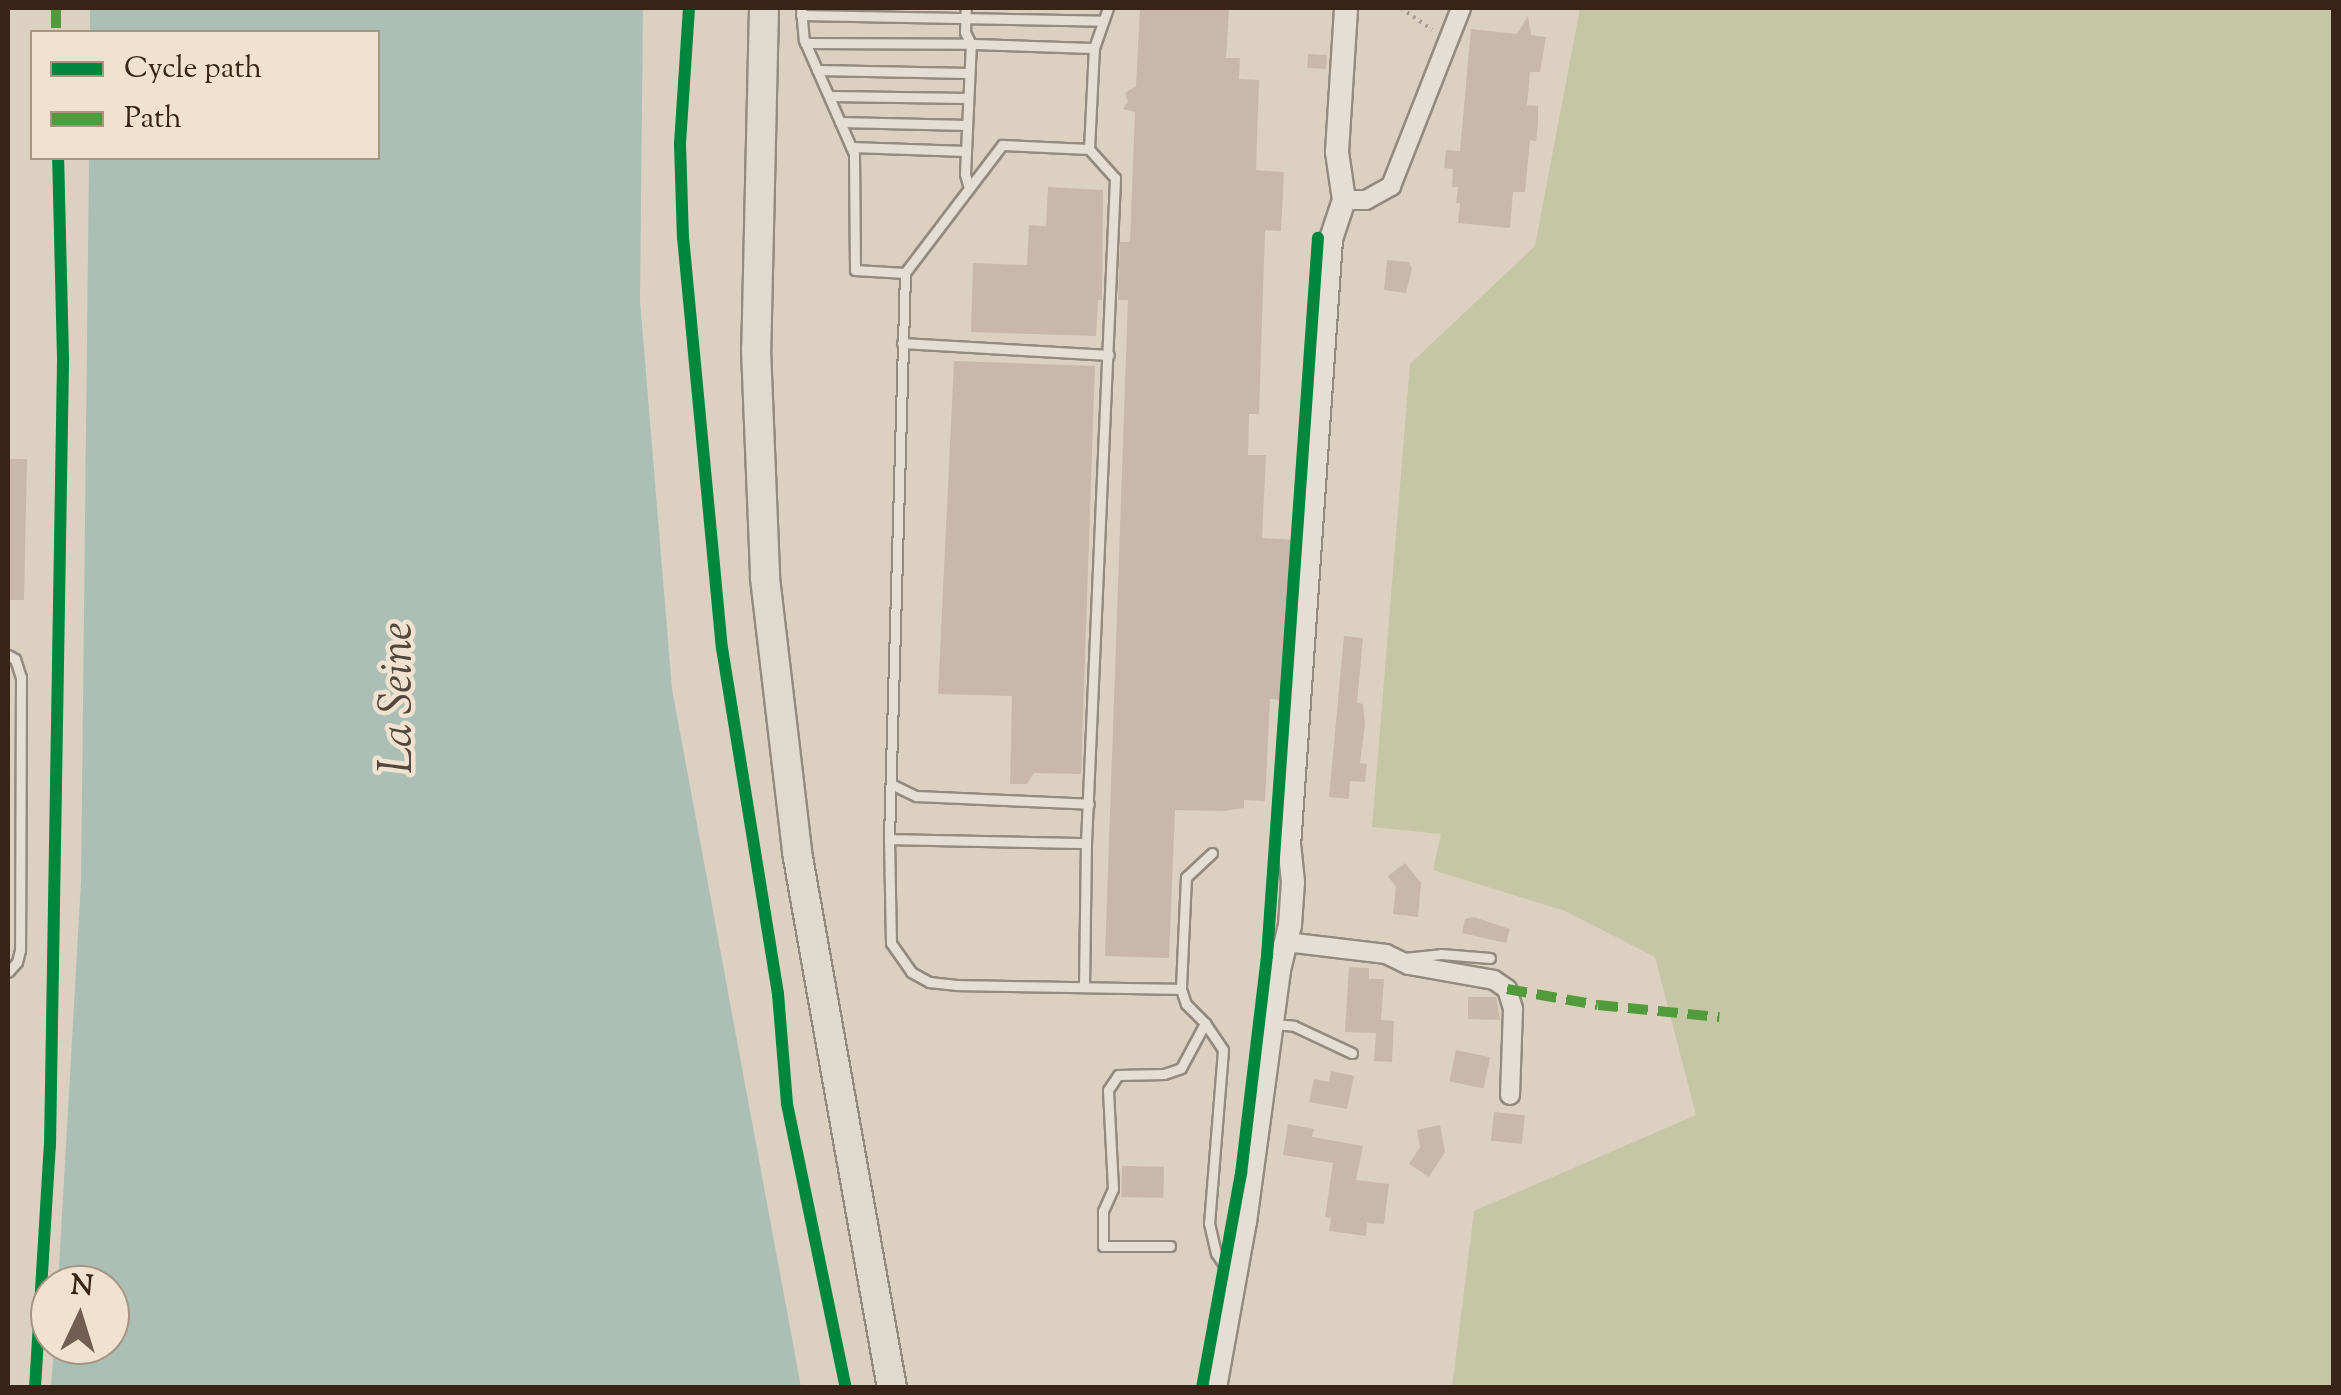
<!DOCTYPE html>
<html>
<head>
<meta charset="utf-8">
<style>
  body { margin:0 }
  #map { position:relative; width:2341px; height:1395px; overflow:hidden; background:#dcd1c0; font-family:"Sorts Mill Goudy",serif }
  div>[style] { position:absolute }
  .green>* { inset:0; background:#c5c6a5 }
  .water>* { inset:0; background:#acbfb7 }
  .building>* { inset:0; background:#c9b7ab; transform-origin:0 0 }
  .path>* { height:4px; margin-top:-2px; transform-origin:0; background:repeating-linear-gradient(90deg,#a69e96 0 2.5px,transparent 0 7.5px) }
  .roads { filter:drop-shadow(2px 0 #938a80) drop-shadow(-2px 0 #938a80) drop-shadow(0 2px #938a80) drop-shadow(0 -2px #938a80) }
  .service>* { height:9px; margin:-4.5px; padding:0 4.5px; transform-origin:4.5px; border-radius:4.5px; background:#e4ded5 }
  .minor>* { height:18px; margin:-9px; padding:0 9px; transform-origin:9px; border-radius:9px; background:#e4ded5 }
  .tertiary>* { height:22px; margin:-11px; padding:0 11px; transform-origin:11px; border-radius:11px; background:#e4ded5 }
  .primary>* { height:28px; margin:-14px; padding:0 14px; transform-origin:14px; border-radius:14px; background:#dfd9ce }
  .quiet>* { height:10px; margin-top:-5px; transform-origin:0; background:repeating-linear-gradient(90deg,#529b3d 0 20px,transparent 0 30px) }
  .cycleway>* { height:12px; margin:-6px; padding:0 6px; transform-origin:6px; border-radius:6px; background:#00873e }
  span { translate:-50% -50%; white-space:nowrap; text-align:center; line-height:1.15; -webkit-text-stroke:9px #f0e2ce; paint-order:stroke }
  .water-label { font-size:45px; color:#51473d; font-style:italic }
  .frame { position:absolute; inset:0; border:10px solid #392216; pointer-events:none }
  .legend { position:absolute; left:30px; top:30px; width:350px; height:130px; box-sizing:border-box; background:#f0e2ce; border:2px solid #a79584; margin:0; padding:12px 18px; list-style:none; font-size:30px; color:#392216 }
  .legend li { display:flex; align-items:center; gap:20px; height:50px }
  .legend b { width:50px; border:2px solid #a79584 }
  .north { position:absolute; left:30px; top:1265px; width:100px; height:100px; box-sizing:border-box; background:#f0e2ce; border:2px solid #a79584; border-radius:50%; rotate:4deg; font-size:28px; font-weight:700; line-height:40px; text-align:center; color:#392216 }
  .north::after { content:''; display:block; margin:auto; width:35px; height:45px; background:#725f52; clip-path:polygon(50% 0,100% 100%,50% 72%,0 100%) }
</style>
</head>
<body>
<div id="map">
  <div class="green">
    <div style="clip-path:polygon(1580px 8px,2333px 8px,2333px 1387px,1452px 1387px,1474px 1211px,1696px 1115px,1655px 957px,1565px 911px,1433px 870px,1441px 834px,1372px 827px,1410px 364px,1535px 246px)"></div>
  </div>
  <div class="water">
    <div style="clip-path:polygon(90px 8px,643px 8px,640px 300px,672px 689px,801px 1387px,51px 1387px,54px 1345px,110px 1345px,110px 1285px,58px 1285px,81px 882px,89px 158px,378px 158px,378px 32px,90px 32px)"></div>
  </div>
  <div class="building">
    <div style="clip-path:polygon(1140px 8px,1229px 8px,1226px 58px,1240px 58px,1239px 79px,1259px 80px,1256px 170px,1284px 172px,1281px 231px,1265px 230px,1259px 414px,1249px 414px,1248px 455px,1266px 455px,1262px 538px,1295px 540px,1280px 700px,1270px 699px,1265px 801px,1244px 800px,1244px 808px,1225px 811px,1175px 810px,1169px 958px,1105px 956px,1128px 300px,1118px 300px,1120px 242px,1130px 242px,1135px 112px,1123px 109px,1128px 101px,1125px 93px,1136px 86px)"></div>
    <div style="clip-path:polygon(1528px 16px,1531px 35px,1546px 37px,1540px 72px,1530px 72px,1527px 105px,1538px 106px,1538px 123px,1536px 141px,1530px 140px,1525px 192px,1513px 192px,1510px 228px,1458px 223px,1460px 203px,1456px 203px,1458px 187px,1452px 187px,1453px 169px,1444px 168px,1446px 150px,1460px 151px,1471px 29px,1517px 34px)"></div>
    <div style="left:1308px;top:54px;width:19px;height:14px;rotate:3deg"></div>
    <div style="clip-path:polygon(1048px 187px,1103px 190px,1102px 300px,1098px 300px,1096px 336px,971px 332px,973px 263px,1027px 265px,1029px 225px,1046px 226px)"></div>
    <div style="clip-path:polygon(1387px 260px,1409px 262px,1412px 268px,1406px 293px,1384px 290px)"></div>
    <div style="clip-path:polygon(954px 361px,1095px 366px,1081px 774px,1034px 773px,1027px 784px,1010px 784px,1012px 696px,938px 694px)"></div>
    <div style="clip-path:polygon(8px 459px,27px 459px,24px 600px,8px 600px)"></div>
    <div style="clip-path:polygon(1344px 636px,1363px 638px,1357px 703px,1363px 704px,1365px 724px,1360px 763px,1367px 764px,1365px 782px,1350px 781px,1349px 799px,1329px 797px)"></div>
    <div style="clip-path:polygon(1405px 863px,1421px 883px,1418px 917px,1393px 914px,1396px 887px,1388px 876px)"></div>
    <div style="clip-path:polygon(1474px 917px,1510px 929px,1506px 943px,1462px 933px,1465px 919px)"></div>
    <div style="clip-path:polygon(1349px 967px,1369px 968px,1369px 979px,1384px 979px,1381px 1020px,1394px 1021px,1392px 1062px,1374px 1061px,1376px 1033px,1345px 1032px)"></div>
    <div style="clip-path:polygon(1468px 997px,1496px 997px,1500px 1020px,1468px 1019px)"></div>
    <div style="left:1456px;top:1050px;width:35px;height:32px;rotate:12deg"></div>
    <div style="clip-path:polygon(1331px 1071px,1354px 1076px,1347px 1109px,1309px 1102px,1314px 1079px,1329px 1082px)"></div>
    <div style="left:1494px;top:1112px;width:31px;height:29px;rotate:6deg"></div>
    <div style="clip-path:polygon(1288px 1124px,1314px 1129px,1312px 1137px,1363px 1146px,1356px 1180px,1389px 1184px,1384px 1224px,1367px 1223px,1366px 1236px,1329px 1231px,1331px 1218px,1325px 1217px,1333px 1163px,1283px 1155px)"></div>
    <div style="clip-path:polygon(1440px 1125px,1445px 1152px,1429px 1177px,1409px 1164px,1420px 1147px,1417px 1130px)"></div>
    <div style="left:1122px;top:1166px;width:42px;height:31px;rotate:1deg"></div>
  </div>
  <div class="path">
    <div style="left:1401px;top:8px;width:38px;rotate:35deg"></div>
  </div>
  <div class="roads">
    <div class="service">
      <div style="left:801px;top:8px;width:32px;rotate:85deg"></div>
      <div style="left:804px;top:40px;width:124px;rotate:66.3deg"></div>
      <div style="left:854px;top:154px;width:116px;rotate:89.5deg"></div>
      <div style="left:855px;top:270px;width:50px;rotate:3.4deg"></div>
      <div style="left:801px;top:15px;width:302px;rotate:1.1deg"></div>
      <div style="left:805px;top:43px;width:166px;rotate:0.3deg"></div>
      <div style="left:971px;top:44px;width:13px;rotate:-117deg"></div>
      <div style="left:965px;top:32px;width:24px;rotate:-88deg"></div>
      <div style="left:817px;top:70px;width:151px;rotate:1.1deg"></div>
      <div style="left:829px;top:96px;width:139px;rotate:0.8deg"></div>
      <div style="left:840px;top:122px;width:127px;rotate:1.4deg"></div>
      <div style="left:851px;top:147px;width:115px;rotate:2deg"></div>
      <div style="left:1089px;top:149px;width:101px;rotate:-87.2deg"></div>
      <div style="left:1094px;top:48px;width:42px;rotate:-70.7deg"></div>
      <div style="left:969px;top:188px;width:15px;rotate:-106deg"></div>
      <div style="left:965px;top:174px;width:130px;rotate:-87.4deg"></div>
      <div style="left:971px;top:44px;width:123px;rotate:1.9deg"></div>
      <div style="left:902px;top:343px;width:207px;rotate:3.3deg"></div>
      <div style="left:8px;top:655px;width:8px;rotate:30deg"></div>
      <div style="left:15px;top:659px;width:19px;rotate:72deg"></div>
      <div style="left:21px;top:677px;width:273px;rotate:90.2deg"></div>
      <div style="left:20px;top:950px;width:12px;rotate:104deg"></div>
      <div style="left:17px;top:962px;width:13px;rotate:132deg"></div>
      <div style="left:891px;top:784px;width:28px;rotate:26deg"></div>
      <div style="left:916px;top:796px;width:173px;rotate:2.6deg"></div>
      <div style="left:889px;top:839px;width:104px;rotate:88.9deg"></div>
      <div style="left:891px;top:943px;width:35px;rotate:55deg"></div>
      <div style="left:911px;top:972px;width:21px;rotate:29deg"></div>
      <div style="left:929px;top:982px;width:28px;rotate:6deg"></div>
      <div style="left:957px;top:985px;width:224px;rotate:1deg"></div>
      <div style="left:1212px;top:853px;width:35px;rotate:137deg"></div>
      <div style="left:1186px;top:877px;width:112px;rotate:92.6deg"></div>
      <div style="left:1181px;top:989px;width:16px;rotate:72deg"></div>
      <div style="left:1186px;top:1004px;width:27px;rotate:45deg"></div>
      <div style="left:1205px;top:1023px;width:32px;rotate:56deg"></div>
      <div style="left:1223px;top:1050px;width:174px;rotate:94.6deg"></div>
      <div style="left:1209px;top:1223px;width:31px;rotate:77deg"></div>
      <div style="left:1216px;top:1253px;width:25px;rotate:56deg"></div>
      <div style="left:1404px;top:958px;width:37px;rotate:-6deg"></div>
      <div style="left:1441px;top:954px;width:49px;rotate:4.7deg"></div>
      <div style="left:1084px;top:986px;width:143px;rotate:-89.2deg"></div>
      <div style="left:1086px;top:843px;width:666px;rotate:-87.5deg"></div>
      <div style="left:1115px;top:178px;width:39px;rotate:-132deg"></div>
      <div style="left:1089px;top:149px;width:87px;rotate:-177.4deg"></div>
      <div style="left:1002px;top:145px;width:161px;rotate:127.2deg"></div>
      <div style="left:905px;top:273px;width:566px;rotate:91.62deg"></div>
      <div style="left:889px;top:839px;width:197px;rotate:1.2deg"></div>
      <div style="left:1273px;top:1024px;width:21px;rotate:5deg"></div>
      <div style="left:1294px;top:1026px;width:64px;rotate:25deg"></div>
      <div style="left:1170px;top:1246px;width:67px;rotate:180deg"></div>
      <div style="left:1103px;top:1246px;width:35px;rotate:-90deg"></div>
      <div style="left:1103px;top:1211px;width:24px;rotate:-66deg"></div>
      <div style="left:1113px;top:1189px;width:99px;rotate:-92.9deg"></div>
      <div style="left:1108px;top:1090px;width:18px;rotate:-56deg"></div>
      <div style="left:1118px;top:1075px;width:46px;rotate:-1.2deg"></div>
      <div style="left:1164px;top:1074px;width:18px;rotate:-19deg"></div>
      <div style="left:1181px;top:1068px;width:51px;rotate:-61.9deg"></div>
    </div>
    <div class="minor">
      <div style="left:1344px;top:200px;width:22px"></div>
      <div style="left:1366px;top:200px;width:29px;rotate:-29deg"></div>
      <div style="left:1391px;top:186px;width:191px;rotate:-68.5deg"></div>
      <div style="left:1286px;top:942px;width:101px;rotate:6.8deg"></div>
      <div style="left:1386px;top:954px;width:25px;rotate:26deg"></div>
      <div style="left:1409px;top:965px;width:86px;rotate:10deg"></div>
      <div style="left:1494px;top:980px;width:16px;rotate:35deg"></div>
      <div style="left:1507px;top:989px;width:21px;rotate:73deg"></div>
      <div style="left:1513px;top:1009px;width:86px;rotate:92deg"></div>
    </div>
    <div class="tertiary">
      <div style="left:1215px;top:1388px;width:169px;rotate:-79.8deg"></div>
      <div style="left:1245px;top:1222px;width:254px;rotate:-82.3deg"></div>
      <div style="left:1279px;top:970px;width:46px;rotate:-76.3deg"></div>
      <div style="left:1290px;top:925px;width:43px;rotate:-86deg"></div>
      <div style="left:1293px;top:882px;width:36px;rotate:-96deg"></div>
      <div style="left:1289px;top:846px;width:608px;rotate:-86.04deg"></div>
      <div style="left:1331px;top:239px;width:41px;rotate:-71.6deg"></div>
      <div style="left:1344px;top:200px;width:49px;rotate:-98.3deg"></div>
      <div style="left:1337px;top:152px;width:144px;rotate:-86.4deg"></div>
    </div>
    <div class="primary">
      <div style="left:764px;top:8px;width:341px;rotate:91.3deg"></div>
      <div style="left:756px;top:349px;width:229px;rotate:87.7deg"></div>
      <div style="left:765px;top:578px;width:276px;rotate:83.3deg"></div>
      <div style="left:797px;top:852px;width:544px;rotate:79.95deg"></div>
    </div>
  </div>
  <div class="quiet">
    <div style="left:56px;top:8px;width:24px;rotate:90deg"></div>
    <div style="left:1507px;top:989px;width:92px;rotate:10deg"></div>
    <div style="left:1598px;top:1005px;width:122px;rotate:5.7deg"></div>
  </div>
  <div class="cycleway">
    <div style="left:689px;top:8px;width:136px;rotate:93.8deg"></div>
    <div style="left:680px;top:144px;width:93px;rotate:88.2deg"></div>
    <div style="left:683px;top:237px;width:413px;rotate:84.6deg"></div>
    <div style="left:722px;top:648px;width:351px;rotate:80.8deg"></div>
    <div style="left:778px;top:994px;width:110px;rotate:85.3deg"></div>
    <div style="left:787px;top:1104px;width:290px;rotate:78.3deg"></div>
    <div style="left:35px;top:1388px;width:242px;rotate:-86.5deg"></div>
    <div style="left:50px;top:1146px;width:788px;rotate:-89.05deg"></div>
    <div style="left:63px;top:358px;width:200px;rotate:-91.4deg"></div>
    <div style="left:1202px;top:1388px;width:218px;rotate:-79.7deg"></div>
    <div style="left:1241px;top:1174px;width:220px;rotate:-83.2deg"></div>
    <div style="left:1267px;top:956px;width:720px;rotate:-85.94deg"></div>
  </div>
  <div class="water-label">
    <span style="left:400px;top:698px;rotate:-90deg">La Seine</span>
  </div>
  <div class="frame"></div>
  <ul class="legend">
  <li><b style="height:12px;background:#00873e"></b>Cycle path</li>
  <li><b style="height:12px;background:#529b3d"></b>Path</li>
  </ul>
  <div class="north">N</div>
</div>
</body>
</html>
